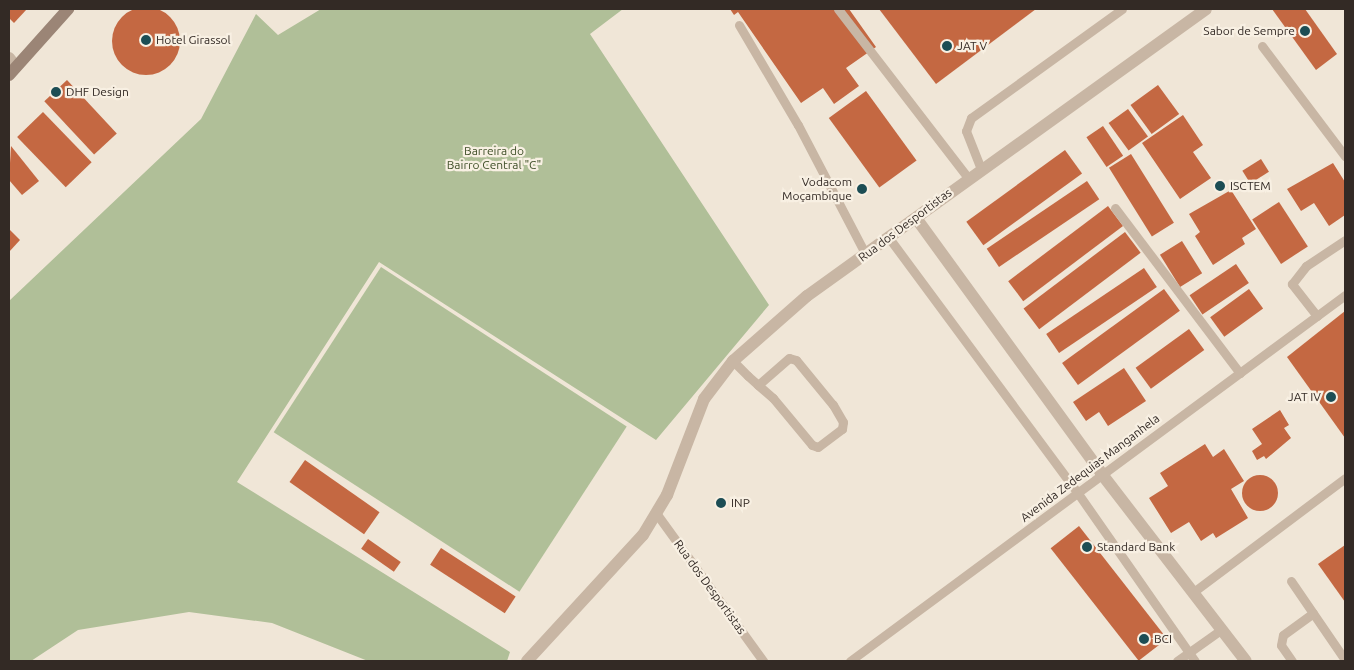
<!DOCTYPE html>
<html>
<head>
<meta charset="utf-8">
<style>
  body { margin:0 }
  #map { position:relative; width:1354px; height:670px; overflow:hidden; background:#f0e6d7; font-family:Ubuntu,sans-serif }
  div>[style] { position:absolute }
  .green>* { inset:0; background:#b0bf98; transform-origin:0 0 }
  .building>* { inset:0; background:#c46842; transform-origin:0 0 }
  .round { border-radius:50% }
  .service>* { height:9px; margin:-4.5px; padding:0 4.5px; transform-origin:4.5px; border-radius:4.5px; background:#c8b6a4 }
  .minor>* { height:12px; margin:-6px; padding:0 6px; transform-origin:6px; border-radius:6px; background:#c8b6a4 }
  .secondary>* { height:12px; margin:-6px; padding:0 6px; transform-origin:6px; border-radius:6px; background:#9b8576 }
  .dots>* { width:14px; height:14px; translate:-50% -50%; box-sizing:border-box; border:2px solid #f8f0e3; border-radius:50% }
  span { translate:-50% -50%; white-space:nowrap; text-align:center; line-height:1.15; -webkit-text-stroke:4.5px #f8f0e3; paint-order:stroke }
  .poi-label { font-size:12px; color:#332a25 }
  .right { translate:-100% -50%; text-align:right }
  .left { translate:0 -50%; text-align:left }
  .park-label { font-size:12px; color:#41512a }
  .street-label { font-size:12px; color:#332a25 }
  .frame { position:absolute; inset:0; border:10px solid #332a25; pointer-events:none }
</style>
</head>
<body>
<div id="map">
  <div class="green">
    <div style="clip-path:polygon(321px 9px,623px 9px,590px 34px,769px 305px,656px 440px,379px 262px,237px 482px,510px 652px,507px 661px,368px 661px,272px 623px,189px 612px,78px 630px,31px 661px,9px 661px,9px 301px,201px 119px,256px 14px,278px 35px)"></div>
    <div style="left:381px;top:267px;width:293px;height:197px;rotate:33deg"></div>
  </div>
  <div class="building">
    <div class="round" style="left:112px;top:7px;width:68px;height:68px"></div>
    <div style="clip-path:polygon(9px 9px,27px 9px,14px 23px,9px 18px)"></div>
    <div style="clip-path:polygon(730px 9px,849px 9px,876px 47px,846px 68px,859px 86px,834px 104px,823px 88px,801px 103px,738px 12px,734px 15px)"></div>
    <div style="clip-path:polygon(879px 9px,1036px 9px,936px 84px)"></div>
    <div style="clip-path:polygon(1272px 9px,1305px 9px,1337px 54px,1316px 70px)"></div>
    <div style="left:67px;top:80px;width:73px;height:31px;rotate:47deg"></div>
    <div style="left:1158px;top:85px;width:36px;height:34px;rotate:54deg"></div>
    <div style="left:866px;top:91px;width:86px;height:46px;rotate:54deg"></div>
    <div style="left:1128px;top:109px;width:34px;height:24px;rotate:54deg"></div>
    <div style="left:43px;top:112px;width:70px;height:36px;rotate:46deg"></div>
    <div style="clip-path:polygon(1183px 115px,1203px 145px,1193px 152px,1211px 178px,1180px 199px,1142px 143px)"></div>
    <div style="left:1103px;top:126px;width:36px;height:20px;rotate:56deg"></div>
    <div style="clip-path:polygon(11px 146px,39px 181px,22px 195px,9px 180px)"></div>
    <div style="left:1065px;top:150px;width:29px;height:122px;rotate:54deg"></div>
    <div style="left:1131px;top:154px;width:81px;height:26px;rotate:58deg"></div>
    <div style="left:1261px;top:159px;width:15px;height:22px;rotate:58deg"></div>
    <div style="clip-path:polygon(1333px 163px,1345px 182px,1345px 215px,1329px 226px,1314px 203px,1301px 211px,1287px 189px)"></div>
    <div style="left:1087px;top:181px;width:22px;height:121px;rotate:56deg"></div>
    <div style="clip-path:polygon(1231px 190px,1256px 229px,1242px 238px,1245px 244px,1213px 265px,1195px 236px,1200px 232px,1189px 214px)"></div>
    <div style="left:1279px;top:202px;width:53px;height:32px;rotate:57deg"></div>
    <div style="left:1108px;top:206px;width:25px;height:125px;rotate:53deg"></div>
    <div style="clip-path:polygon(9px 229px,20px 240px,9px 252px)"></div>
    <div style="left:1125px;top:232px;width:26px;height:127px;rotate:53deg"></div>
    <div style="left:1182px;top:241px;width:38px;height:26px;rotate:58deg"></div>
    <div style="left:1236px;top:264px;width:23px;height:56px;rotate:56deg"></div>
    <div style="left:1144px;top:268px;width:23px;height:118px;rotate:56deg"></div>
    <div style="left:1164px;top:289px;width:27px;height:126px;rotate:54deg"></div>
    <div style="left:1249px;top:289px;width:24px;height:48px;rotate:54deg"></div>
    <div style="clip-path:polygon(1345px 311px,1345px 438px,1287px 357px)"></div>
    <div style="left:1189px;top:329px;width:26px;height:66px;rotate:54deg"></div>
    <div style="clip-path:polygon(1124px 368px,1146px 401px,1108px 426px,1099px 412px,1086px 421px,1073px 402px)"></div>
    <div style="clip-path:polygon(1280px 410px,1289px 425px,1284px 428px,1291px 438px,1266px 459px,1264px 456px,1257px 460px,1252px 451px,1262px 444px,1252px 429px)"></div>
    <div style="clip-path:polygon(1205px 444px,1213px 457px,1224px 449px,1244px 481px,1231px 489px,1248px 518px,1216px 538px,1213px 533px,1201px 541px,1189px 522px,1171px 533px,1149px 498px,1168px 486px,1160px 473px)"></div>
    <div style="left:305px;top:460px;width:91px;height:27px;rotate:35deg"></div>
    <div class="round" style="left:1242px;top:475px;width:36px;height:36px"></div>
    <div style="left:1079px;top:526px;width:143px;height:36px;rotate:52deg"></div>
    <div style="left:368px;top:539px;width:40px;height:12px;rotate:35deg"></div>
    <div style="clip-path:polygon(1345px 545px,1345px 602px,1318px 564px)"></div>
    <div style="left:441px;top:548px;width:89px;height:20px;rotate:33deg"></div>
  </div>
  <div class="service">
    <div style="left:838px;top:9px;width:213px;rotate:52.4deg"></div>
    <div style="left:739px;top:25px;width:116px;rotate:59.5deg"></div>
    <div style="left:798px;top:125px;width:147px;rotate:62.4deg"></div>
    <div style="left:1262px;top:46px;width:138px;rotate:53deg"></div>
    <div style="left:981px;top:169px;width:41px;rotate:-111.5deg"></div>
    <div style="left:966px;top:131px;width:14px;rotate:-69deg"></div>
    <div style="left:971px;top:118px;width:186px;rotate:-35.8deg"></div>
    <div style="left:1115px;top:208px;width:207px;rotate:52.9deg"></div>
    <div style="left:889px;top:238px;width:316px;rotate:53.5deg"></div>
    <div style="left:1077px;top:492px;width:206px;rotate:55.1deg"></div>
    <div style="left:1317px;top:316px;width:41px;rotate:-128deg"></div>
    <div style="left:1292px;top:284px;width:23px;rotate:-52deg"></div>
    <div style="left:1306px;top:266px;width:47px;rotate:-33.7deg"></div>
    <div style="left:733px;top:361px;width:21px;rotate:45deg"></div>
    <div style="left:748px;top:376px;width:13px;rotate:42deg"></div>
    <div style="left:758px;top:385px;width:20px;rotate:41deg"></div>
    <div style="left:773px;top:398px;width:61px;rotate:50.3deg"></div>
    <div style="left:812px;top:445px;width:6px;rotate:18deg"></div>
    <div style="left:818px;top:447px;width:30px;rotate:-37deg"></div>
    <div style="left:842px;top:429px;width:7px;rotate:-82deg"></div>
    <div style="left:843px;top:422px;width:20px;rotate:-120deg"></div>
    <div style="left:833px;top:405px;width:58px;rotate:-129.4deg"></div>
    <div style="left:796px;top:360px;width:7px;rotate:-164deg"></div>
    <div style="left:789px;top:358px;width:41px;rotate:138.9deg"></div>
    <div style="left:656px;top:513px;width:183px;rotate:54.1deg"></div>
    <div style="left:1291px;top:581px;width:96px;rotate:55.6deg"></div>
    <div style="left:1192px;top:593px;width:191px;rotate:-36.9deg"></div>
    <div style="left:850px;top:661px;width:616px;rotate:-36.48deg"></div>
    <div style="left:1177px;top:661px;width:55px;rotate:-35.4deg"></div>
    <div style="left:1292px;top:661px;width:19px;rotate:-125deg"></div>
    <div style="left:1281px;top:645px;width:10px;rotate:-79deg"></div>
    <div style="left:1283px;top:635px;width:37px;rotate:-36deg"></div>
  </div>
  <div class="minor">
    <div style="left:9px;top:58px;width:11px;rotate:52deg"></div>
    <div style="left:916px;top:218px;width:315px;rotate:54deg"></div>
    <div style="left:1101px;top:473px;width:237px;rotate:52.4deg"></div>
    <div style="left:527px;top:661px;width:171px;rotate:-47.4deg"></div>
    <div style="left:643px;top:535px;width:47px;rotate:-59deg"></div>
    <div style="left:667px;top:495px;width:103px;rotate:-68.9deg"></div>
    <div style="left:704px;top:399px;width:48px;rotate:-52.7deg"></div>
    <div style="left:733px;top:361px;width:98px;rotate:-41.3deg"></div>
    <div style="left:807px;top:296px;width:491px;rotate:-35.7deg"></div>
  </div>
  <div class="secondary">
    <div style="left:9px;top:75px;width:89px;rotate:-48.2deg"></div>
  </div>
  <div class="dots">
    <div style="left:1305px;top:31px;background:#1c4d54"></div>
    <div style="left:146px;top:40px;background:#1c4d54"></div>
    <div style="left:947px;top:46px;background:#1c4d54"></div>
    <div style="left:56px;top:92px;background:#1c4d54"></div>
    <div style="left:1220px;top:186px;background:#1c4d54"></div>
    <div style="left:862px;top:189px;background:#1c4d54"></div>
    <div style="left:1331px;top:397px;background:#1c4d54"></div>
    <div style="left:721px;top:503px;background:#1c4d54"></div>
    <div style="left:1087px;top:547px;background:#1c4d54"></div>
    <div style="left:1144px;top:639px;background:#1c4d54"></div>
  </div>
  <div class="poi-label">
    <span class="right" style="left:1295px;top:31px">Sabor de Sempre</span>
    <span class="left" style="left:156px;top:40px">Hotel Girassol</span>
    <span class="left" style="left:957px;top:46px">JAT V</span>
    <span class="left" style="left:66px;top:92px">DHF Design</span>
    <span class="right" style="left:852px;top:189px">Vodacom<br>Moçambique</span>
    <span class="left" style="left:1230px;top:186px">ISCTEM</span>
    <span class="right" style="left:1321px;top:397px">JAT IV</span>
    <span class="left" style="left:731px;top:503px">INP</span>
    <span class="left" style="left:1097px;top:547px">Standard Bank</span>
    <span class="left" style="left:1154px;top:639px">BCI</span>
  </div>
  <div class="park-label">
    <span style="left:494px;top:158px">Barreira do<br>Bairro Central "C"</span>
  </div>
  <div class="street-label">
    <span style="left:905px;top:225px;rotate:-37deg">Rua dos Desportistas</span>
    <span style="left:1090px;top:468px;rotate:-37deg">Avenida Zedequias Manganhela</span>
    <span style="left:710px;top:587px;rotate:54deg">Rua dos Desportistas</span>
  </div>
  <div class="frame"></div>
</div>
</body>
</html>
